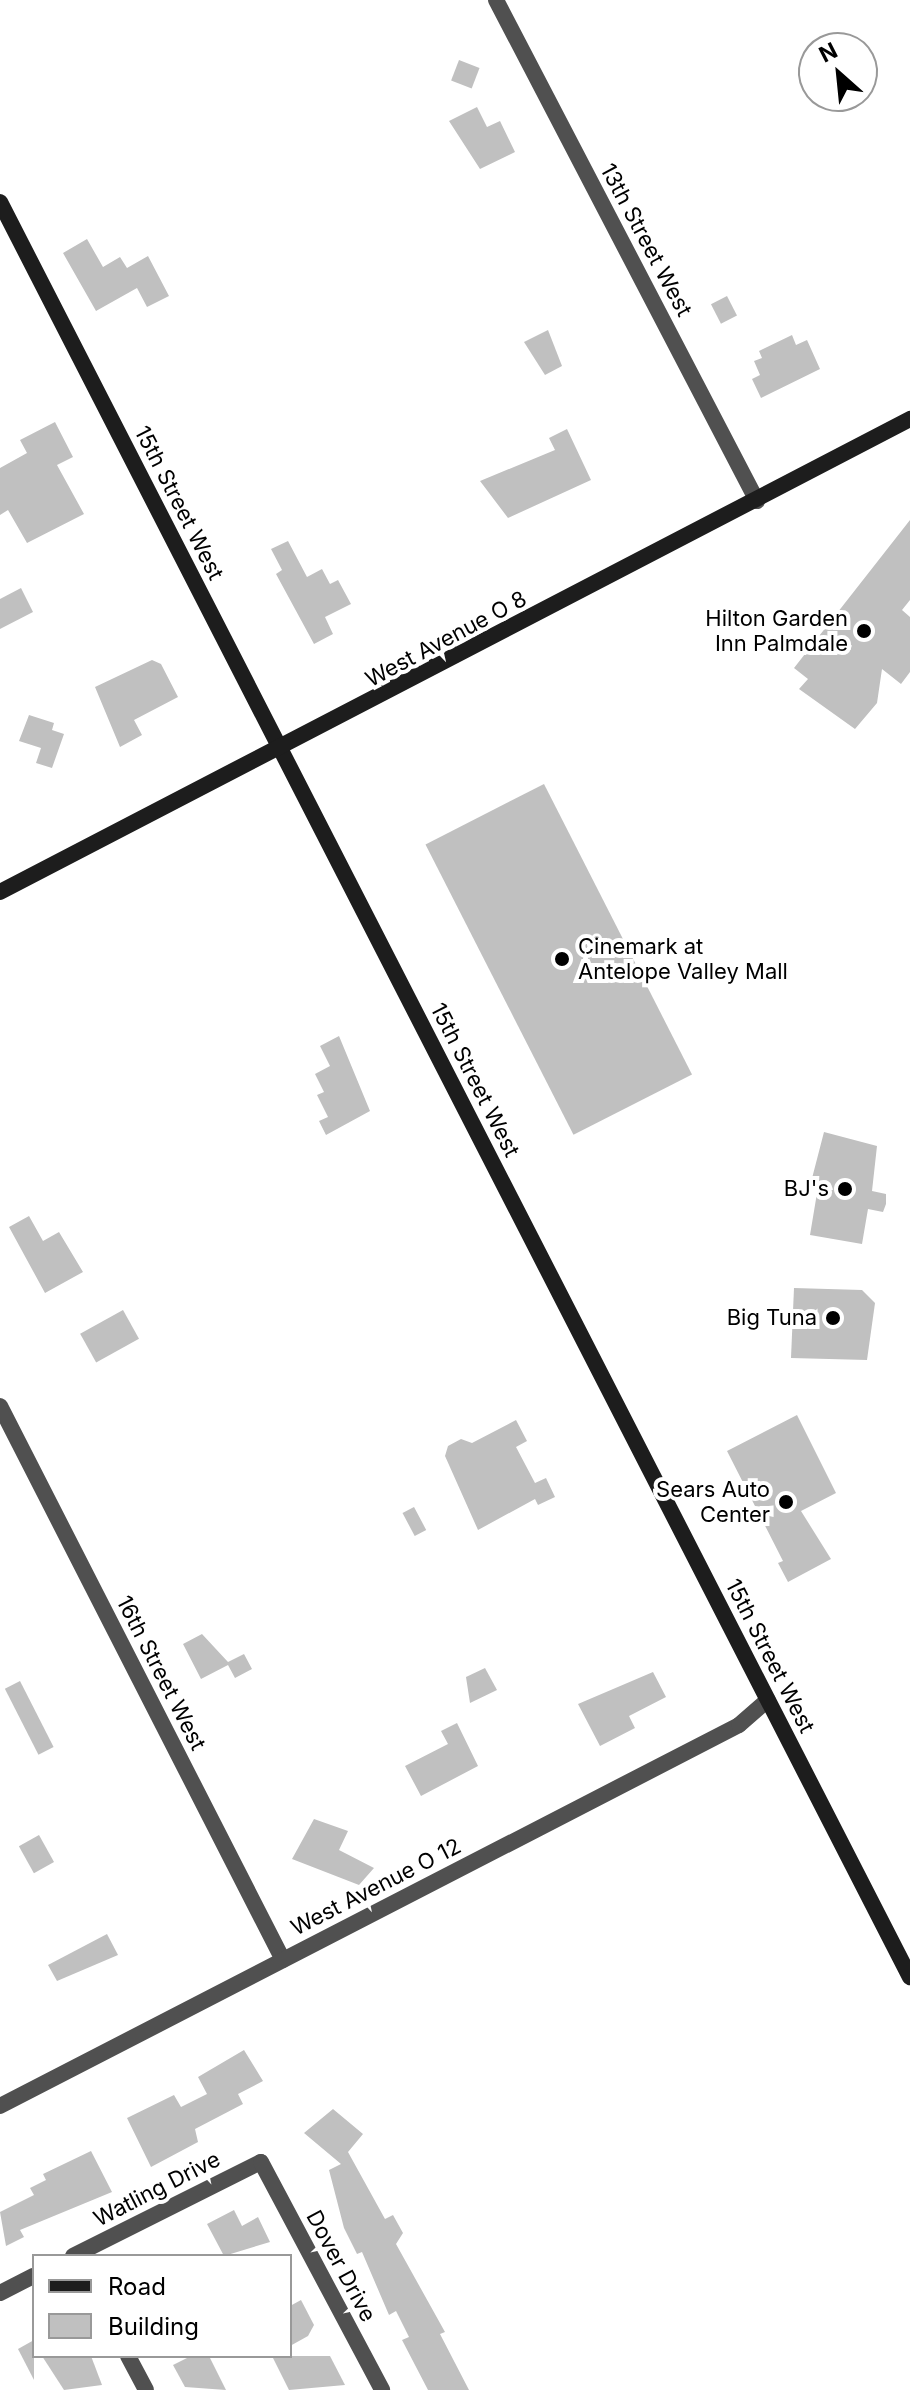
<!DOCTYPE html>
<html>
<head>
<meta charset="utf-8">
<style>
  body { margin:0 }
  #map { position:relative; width:910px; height:2390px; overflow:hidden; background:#fff; font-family:Inter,sans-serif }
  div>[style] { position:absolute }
  .building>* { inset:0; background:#c0c0c0; transform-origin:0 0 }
  .street>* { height:16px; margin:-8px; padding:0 8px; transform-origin:8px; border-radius:8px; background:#505050 }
  .secondary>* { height:16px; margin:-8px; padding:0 8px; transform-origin:8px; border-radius:8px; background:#1d1d1d }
  .dots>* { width:22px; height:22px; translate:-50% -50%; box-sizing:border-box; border:4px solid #fff; border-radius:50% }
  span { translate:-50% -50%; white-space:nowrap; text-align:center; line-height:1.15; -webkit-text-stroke:8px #fff; paint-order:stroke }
  .street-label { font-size:22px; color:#000 }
  .poi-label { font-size:22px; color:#000 }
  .right { translate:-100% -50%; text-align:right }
  .left { translate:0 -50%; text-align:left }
  .legend { position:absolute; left:32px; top:2254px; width:260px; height:104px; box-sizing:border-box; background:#fff; border:2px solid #999; margin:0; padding:10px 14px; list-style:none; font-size:24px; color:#000 }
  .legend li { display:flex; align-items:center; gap:16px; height:40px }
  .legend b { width:40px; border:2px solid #999 }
  .north { position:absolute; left:798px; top:32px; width:80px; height:80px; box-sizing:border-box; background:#fff; border:2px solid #999; border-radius:50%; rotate:333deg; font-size:22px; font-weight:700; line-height:32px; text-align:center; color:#000 }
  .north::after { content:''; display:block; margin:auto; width:28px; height:36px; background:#000; clip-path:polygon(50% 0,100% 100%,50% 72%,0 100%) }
</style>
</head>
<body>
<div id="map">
  <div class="building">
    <div style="left:459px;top:60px;width:22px;height:22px;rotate:21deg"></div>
    <div style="clip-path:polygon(477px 107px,487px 127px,500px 121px,515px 152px,480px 169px,449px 121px)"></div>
    <div style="clip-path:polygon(87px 239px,103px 267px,120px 257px,127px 268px,148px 256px,169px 296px,147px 307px,137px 288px,96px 311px,63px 253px)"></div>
    <div style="left:727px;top:296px;width:22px;height:18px;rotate:63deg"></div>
    <div style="clip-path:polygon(548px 330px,562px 366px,545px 375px,524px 342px)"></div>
    <div style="clip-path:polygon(792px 335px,796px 345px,807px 340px,820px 369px,761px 398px,752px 379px,760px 375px,754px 361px,762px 358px,759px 351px)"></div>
    <div style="clip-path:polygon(55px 422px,73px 457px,57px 465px,84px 514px,27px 543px,8px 510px,0 515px,0 468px,27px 453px,20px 440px)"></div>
    <div style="clip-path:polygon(567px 429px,591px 480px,508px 518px,480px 481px,555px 450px,549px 438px)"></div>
    <div style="clip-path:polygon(910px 520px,910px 600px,902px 610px,910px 617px,910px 672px,901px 684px,882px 669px,877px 703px,855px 729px,799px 689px,808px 679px,794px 668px)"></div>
    <div style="clip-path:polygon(288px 541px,307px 577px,322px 569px,330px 584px,338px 580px,351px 604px,325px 617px,333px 634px,314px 644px,276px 574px,282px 570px,271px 549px)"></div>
    <div style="clip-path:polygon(21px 588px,33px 612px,0 629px,0 599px)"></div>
    <div style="clip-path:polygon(152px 660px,161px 664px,178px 697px,134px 720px,142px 735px,120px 747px,95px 687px)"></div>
    <div style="clip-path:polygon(29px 715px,54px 723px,52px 730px,64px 734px,52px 768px,36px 763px,41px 748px,19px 741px)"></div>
    <div style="left:544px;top:784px;width:326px;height:133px;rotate:63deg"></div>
    <div style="clip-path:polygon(339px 1036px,370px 1111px,326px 1135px,319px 1121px,328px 1117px,317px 1095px,324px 1092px,315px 1074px,330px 1066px,320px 1046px)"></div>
    <div style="clip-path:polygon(824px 1132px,877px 1146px,872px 1191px,886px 1194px,886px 1204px,883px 1212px,868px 1209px,862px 1244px,810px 1235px,818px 1187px,810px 1186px)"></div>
    <div style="clip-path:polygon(29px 1216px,43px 1241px,59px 1232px,83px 1272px,45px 1293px,9px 1227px)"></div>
    <div style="clip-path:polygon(794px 1288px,862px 1290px,875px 1303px,867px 1360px,791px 1358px)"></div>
    <div style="left:123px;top:1310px;width:33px;height:49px;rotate:61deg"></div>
    <div style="clip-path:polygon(797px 1415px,836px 1493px,801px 1511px,831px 1559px,788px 1582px,778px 1563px,783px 1561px,727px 1451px)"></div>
    <div style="clip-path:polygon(516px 1420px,527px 1441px,516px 1447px,535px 1483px,546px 1478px,555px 1497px,538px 1505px,535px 1499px,478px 1530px,445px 1456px,448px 1446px,461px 1439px,472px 1443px)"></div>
    <div style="left:414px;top:1507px;width:26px;height:13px;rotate:62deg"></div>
    <div style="clip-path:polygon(202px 1634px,228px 1662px,244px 1654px,252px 1669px,235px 1678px,228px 1665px,201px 1679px,183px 1644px)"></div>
    <div style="clip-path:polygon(485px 1668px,497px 1690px,470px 1703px,466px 1677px)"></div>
    <div style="clip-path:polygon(653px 1672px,666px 1697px,629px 1716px,635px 1728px,600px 1746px,578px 1704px)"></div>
    <div style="left:20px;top:1681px;width:74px;height:17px;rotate:63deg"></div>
    <div style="clip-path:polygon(457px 1723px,478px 1766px,421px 1796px,405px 1766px,448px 1744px,441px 1731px)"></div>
    <div style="clip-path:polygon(314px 1819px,348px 1831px,339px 1850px,374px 1868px,359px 1885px,292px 1859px)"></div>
    <div style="left:39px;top:1835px;width:31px;height:23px;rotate:61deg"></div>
    <div style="clip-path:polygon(107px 1934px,118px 1955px,57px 1981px,48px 1965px)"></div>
    <div style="clip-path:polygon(244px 2050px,263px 2081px,238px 2094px,243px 2104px,195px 2129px,198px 2142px,151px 2167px,127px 2118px,174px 2095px,181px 2107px,207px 2094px,198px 2077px)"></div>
    <div style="clip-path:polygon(333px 2109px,363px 2134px,348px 2152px,385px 2219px,393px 2215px,403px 2233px,396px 2244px,445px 2332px,440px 2334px,469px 2390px,428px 2390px,402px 2340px,409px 2337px,396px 2311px,389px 2315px,362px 2252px,357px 2254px,344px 2228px,329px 2170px,341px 2164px,304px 2133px)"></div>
    <div style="clip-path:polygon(91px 2151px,112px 2192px,20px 2230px,24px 2237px,6px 2246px,0 2212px,34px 2195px,30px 2188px,46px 2180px,43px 2174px)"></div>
    <div style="clip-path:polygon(234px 2210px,242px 2226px,258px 2217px,270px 2242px,224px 2256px,207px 2224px)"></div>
    <div style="clip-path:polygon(301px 2300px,314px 2325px,308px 2336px,290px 2346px,290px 2306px)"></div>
    <div style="clip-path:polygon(34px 2340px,34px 2380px,18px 2349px)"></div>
    <div style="clip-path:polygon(42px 2356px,91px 2356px,102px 2385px,64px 2390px)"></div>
    <div style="clip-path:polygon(191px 2356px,209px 2356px,226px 2390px,185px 2387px,173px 2365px)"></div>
    <div style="clip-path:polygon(272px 2356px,330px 2356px,345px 2385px,289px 2390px)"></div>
  </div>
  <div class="street">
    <div style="left:496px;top:0;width:565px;rotate:62.48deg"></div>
    <div style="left:0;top:1406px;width:622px;rotate:62.94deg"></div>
    <div style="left:0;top:2106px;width:831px;rotate:-27.27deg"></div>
    <div style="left:739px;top:1725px;width:38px;rotate:-41deg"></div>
    <div style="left:73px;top:2256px;width:210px;rotate:-26.6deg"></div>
    <div style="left:261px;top:2162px;width:258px;rotate:62deg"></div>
    <div style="left:0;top:2293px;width:38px;rotate:-27deg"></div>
    <div style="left:128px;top:2356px;width:38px;rotate:62deg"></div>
  </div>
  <div class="secondary">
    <div style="left:0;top:202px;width:1995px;rotate:62.86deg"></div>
    <div style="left:0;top:892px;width:1026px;rotate:-27.46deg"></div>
  </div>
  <div class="dots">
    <div style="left:864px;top:631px;background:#000"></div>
    <div style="left:562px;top:959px;background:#000"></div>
    <div style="left:845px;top:1189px;background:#000"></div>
    <div style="left:833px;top:1318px;background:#000"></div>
    <div style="left:786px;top:1502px;background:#000"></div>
  </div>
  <div class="street-label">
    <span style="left:646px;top:240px;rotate:62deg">13th Street West</span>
    <span style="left:179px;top:503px;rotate:63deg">15th Street West</span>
    <span style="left:446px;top:639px;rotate:-28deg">West Avenue O 8</span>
    <span style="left:475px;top:1080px;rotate:63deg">15th Street West</span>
    <span style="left:770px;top:1656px;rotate:63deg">15th Street West</span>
    <span style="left:161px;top:1673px;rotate:63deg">16th Street West</span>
    <span style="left:376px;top:1887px;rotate:-27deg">West Avenue O 12</span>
    <span style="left:157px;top:2189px;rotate:-27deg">Watling Drive</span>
    <span style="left:341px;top:2266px;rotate:62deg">Dover Drive</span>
  </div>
  <div class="poi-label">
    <span class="right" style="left:848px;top:631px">Hilton Garden<br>Inn Palmdale</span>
    <span class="left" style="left:578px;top:959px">Cinemark at<br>Antelope Valley Mall</span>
    <span class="right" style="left:829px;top:1189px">BJ's</span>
    <span class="right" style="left:817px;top:1318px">Big Tuna</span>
    <span class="right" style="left:770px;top:1502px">Sears Auto<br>Center</span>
  </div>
  <ul class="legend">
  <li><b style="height:10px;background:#1d1d1d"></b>Road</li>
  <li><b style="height:22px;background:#c0c0c0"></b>Building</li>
  </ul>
  <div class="north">N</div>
</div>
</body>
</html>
